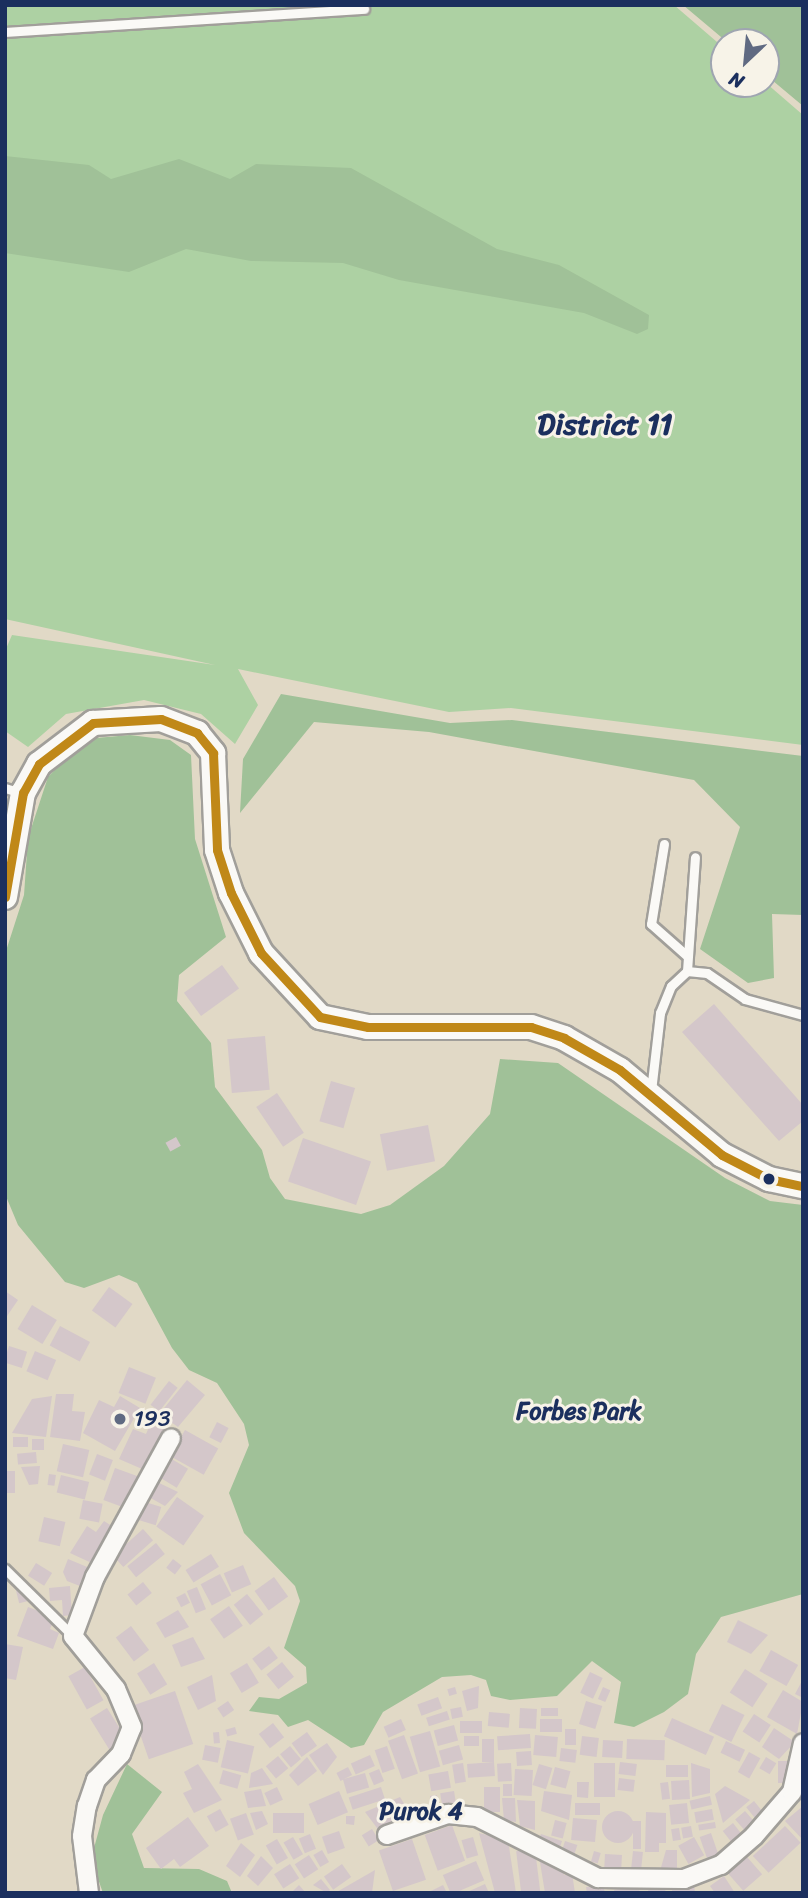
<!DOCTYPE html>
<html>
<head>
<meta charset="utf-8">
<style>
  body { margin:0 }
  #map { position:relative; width:808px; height:1898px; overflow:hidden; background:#e1d9c6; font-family:Sriracha,sans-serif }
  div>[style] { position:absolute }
  .green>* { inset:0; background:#add1a3 }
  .forest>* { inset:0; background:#a0c198 }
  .building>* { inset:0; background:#d4c7ca; transform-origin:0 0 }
  .round { border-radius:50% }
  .roads { filter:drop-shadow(2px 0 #a19f9a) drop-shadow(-2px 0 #a19f9a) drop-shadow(0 2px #a19f9a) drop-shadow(0 -2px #a19f9a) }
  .service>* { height:9px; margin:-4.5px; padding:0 4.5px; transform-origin:4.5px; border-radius:4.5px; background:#faf9f6 }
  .minor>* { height:18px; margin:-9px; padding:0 9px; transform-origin:9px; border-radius:9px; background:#faf9f6 }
  .secondary>* { height:24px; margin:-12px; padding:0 12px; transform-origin:12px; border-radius:12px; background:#faf9f6 }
  .bus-1>* { height:9px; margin:-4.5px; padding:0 4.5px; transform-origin:4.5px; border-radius:4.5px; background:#c08818 }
  .dots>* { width:19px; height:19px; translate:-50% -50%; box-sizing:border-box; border:4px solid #f7f3e8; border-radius:50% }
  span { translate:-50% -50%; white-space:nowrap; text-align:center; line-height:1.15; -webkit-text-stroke:6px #f7f3e8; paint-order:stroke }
  .poi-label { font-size:23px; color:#1b2f5e }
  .left { translate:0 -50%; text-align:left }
  .neighbourhood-label { font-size:24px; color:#1b2f5e; font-weight:700 }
  .district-label { font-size:30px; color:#1b2f5e; font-weight:700 }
  .frame { position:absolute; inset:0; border:7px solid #1b2f5e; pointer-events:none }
  .north { position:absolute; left:710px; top:28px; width:70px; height:70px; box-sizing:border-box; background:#f7f3e8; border:2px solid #9fa5b1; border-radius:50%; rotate:206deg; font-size:19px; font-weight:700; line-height:28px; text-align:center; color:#1b2f5e }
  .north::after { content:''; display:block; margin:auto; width:24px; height:32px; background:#606a82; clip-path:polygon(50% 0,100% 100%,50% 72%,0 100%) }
</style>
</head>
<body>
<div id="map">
  <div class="green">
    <div style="clip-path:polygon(5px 5px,674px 5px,724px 48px,724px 84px,766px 83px,803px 115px,803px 745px,511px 708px,449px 712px,238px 669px,258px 705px,235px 744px,201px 714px,144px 700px,66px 714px,28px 747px,5px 731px,5px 651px,12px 635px,215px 665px,5px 619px)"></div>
  </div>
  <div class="forest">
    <div style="clip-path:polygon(683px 5px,803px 5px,803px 106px,766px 75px,766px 42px,727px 42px)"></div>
    <div style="clip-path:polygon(5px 156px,89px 165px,111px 179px,179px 159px,230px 179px,256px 164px,351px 168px,497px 249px,559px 265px,649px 315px,648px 329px,637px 334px,584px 313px,399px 280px,343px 263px,251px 261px,186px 249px,129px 272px,5px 253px)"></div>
    <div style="clip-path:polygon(281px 694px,450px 723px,512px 720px,803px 756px,803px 915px,772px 914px,774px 978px,748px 983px,700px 949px,740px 827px,694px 780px,429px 732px,314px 722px,240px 813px,243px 759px)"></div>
    <div style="clip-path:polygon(130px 735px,170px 740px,191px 755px,195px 839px,226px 937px,179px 975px,177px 1001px,211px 1043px,215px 1087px,262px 1150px,270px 1178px,285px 1199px,361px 1214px,390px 1205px,444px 1166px,490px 1114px,500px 1059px,558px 1063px,725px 1178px,770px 1201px,803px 1205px,803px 1594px,721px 1617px,696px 1654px,688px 1694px,664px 1712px,634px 1727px,614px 1723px,621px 1682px,592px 1661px,557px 1696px,510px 1700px,491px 1696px,486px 1680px,471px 1675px,442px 1677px,383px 1712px,364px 1745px,351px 1748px,308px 1720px,288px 1727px,278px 1715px,249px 1711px,259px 1697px,279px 1699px,307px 1683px,306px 1667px,284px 1648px,300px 1601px,295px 1586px,244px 1533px,229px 1493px,249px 1445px,244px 1424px,217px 1383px,189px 1370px,172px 1348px,137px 1283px,119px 1275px,84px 1288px,65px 1282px,18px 1225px,5px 1194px,5px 954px,24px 895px,28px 838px,48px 777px,73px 750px,96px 738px)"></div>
    <div style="clip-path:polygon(127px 1764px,162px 1792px,132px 1834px,144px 1868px,199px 1869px,227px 1881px,232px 1893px,103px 1893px,91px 1859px,103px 1815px)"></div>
  </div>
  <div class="building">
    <div style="left:222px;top:965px;width:29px;height:47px;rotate:54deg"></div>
    <div style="clip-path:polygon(714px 1004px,803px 1105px,803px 1121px,779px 1141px,682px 1032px)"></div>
    <div style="left:265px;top:1036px;width:54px;height:38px;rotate:85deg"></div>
    <div style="left:331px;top:1081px;width:25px;height:42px;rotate:16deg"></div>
    <div style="left:277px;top:1093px;width:48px;height:25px;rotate:56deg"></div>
    <div style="left:428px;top:1125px;width:37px;height:49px;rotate:79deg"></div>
    <div style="left:176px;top:1137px;width:10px;height:12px;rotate:61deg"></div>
    <div style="left:303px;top:1138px;width:72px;height:46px;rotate:19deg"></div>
    <div style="left:109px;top:1287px;width:29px;height:29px;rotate:36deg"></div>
    <div style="clip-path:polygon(5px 1291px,18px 1300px,5px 1319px)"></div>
    <div style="left:32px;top:1305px;width:29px;height:28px;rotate:31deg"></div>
    <div style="left:60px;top:1326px;width:34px;height:22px;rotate:28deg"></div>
    <div style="left:9px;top:1346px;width:19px;height:17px;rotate:18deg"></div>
    <div style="left:35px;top:1351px;width:23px;height:22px;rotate:23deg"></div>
    <div style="left:129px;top:1367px;width:29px;height:28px;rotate:22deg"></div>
    <div style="clip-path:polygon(187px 1380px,205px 1395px,178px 1427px,171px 1422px,167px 1427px,156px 1418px)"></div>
    <div style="left:169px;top:1381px;width:11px;height:30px;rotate:38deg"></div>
    <div style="clip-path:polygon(56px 1394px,74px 1394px,72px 1411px,85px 1412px,80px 1441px,50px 1437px)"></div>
    <div style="clip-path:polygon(52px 1396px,46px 1437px,12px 1433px,32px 1399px)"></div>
    <div style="clip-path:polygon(120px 1396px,140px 1408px,115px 1451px,83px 1433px,99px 1400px,114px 1407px)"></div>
    <div style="left:217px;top:1422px;width:13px;height:17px;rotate:27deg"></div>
    <div style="clip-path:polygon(150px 1425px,167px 1430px,149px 1472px,119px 1459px,133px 1429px,146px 1434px)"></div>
    <div style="left:185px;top:1430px;width:38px;height:30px;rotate:29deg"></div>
    <div style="left:13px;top:1437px;width:15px;height:10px"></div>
    <div style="left:32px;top:1439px;width:12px;height:11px"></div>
    <div style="left:63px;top:1444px;width:27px;height:28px;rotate:13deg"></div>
    <div style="left:36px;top:1452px;width:11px;height:19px;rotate:85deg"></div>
    <div style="left:97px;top:1454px;width:17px;height:22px;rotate:21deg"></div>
    <div style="left:170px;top:1458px;width:21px;height:22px;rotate:31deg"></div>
    <div style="clip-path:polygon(40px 1466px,38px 1484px,29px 1485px,21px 1467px)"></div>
    <div style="left:115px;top:1468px;width:30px;height:34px;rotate:20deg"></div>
    <div style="left:5px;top:1471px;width:10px;height:22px"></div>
    <div style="left:49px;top:1474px;width:7px;height:11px;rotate:8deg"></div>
    <div style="left:61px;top:1475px;width:29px;height:18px;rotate:14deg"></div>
    <div style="clip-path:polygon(155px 1481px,178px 1492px,165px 1506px,147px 1496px)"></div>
    <div style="left:177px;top:1497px;width:33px;height:36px;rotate:35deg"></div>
    <div style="left:83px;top:1500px;width:20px;height:19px;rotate:11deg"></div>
    <div style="left:145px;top:1502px;width:17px;height:19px;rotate:17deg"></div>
    <div style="left:44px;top:1517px;width:22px;height:25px;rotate:13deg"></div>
    <div style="clip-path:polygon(104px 1521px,118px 1530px,96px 1565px,70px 1553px,87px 1526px,96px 1532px)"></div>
    <div style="left:143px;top:1529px;width:15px;height:40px;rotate:48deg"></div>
    <div style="left:156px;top:1543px;width:14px;height:37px;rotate:51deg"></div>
    <div style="left:211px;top:1554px;width:15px;height:30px;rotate:58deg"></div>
    <div style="clip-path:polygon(68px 1559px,92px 1569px,85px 1588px,67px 1581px,63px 1572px)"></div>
    <div style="left:173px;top:1559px;width:11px;height:11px;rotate:38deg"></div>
    <div style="left:36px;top:1563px;width:19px;height:15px;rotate:32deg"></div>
    <div style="left:243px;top:1565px;width:21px;height:21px;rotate:67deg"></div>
    <div style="left:220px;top:1574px;width:24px;height:22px;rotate:62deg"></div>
    <div style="left:274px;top:1577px;width:24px;height:24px;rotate:54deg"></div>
    <div style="left:143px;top:1582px;width:14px;height:20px;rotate:51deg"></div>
    <div style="left:26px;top:1585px;width:16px;height:11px;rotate:76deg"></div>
    <div style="clip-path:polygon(70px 1586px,72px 1615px,63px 1616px,62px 1600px,50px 1601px,49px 1588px)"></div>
    <div style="left:197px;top:1587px;width:24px;height:11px;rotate:68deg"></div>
    <div style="left:185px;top:1593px;width:11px;height:10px;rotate:63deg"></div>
    <div style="left:247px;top:1594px;width:26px;height:17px;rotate:51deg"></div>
    <div style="left:229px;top:1606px;width:24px;height:23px;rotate:55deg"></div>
    <div style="clip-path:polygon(28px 1607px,55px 1617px,50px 1629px,59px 1633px,53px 1649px,17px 1636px)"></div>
    <div style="clip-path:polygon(178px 1610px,189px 1627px,165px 1638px,156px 1623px)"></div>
    <div style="clip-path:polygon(738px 1620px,768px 1635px,751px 1654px,727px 1642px)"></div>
    <div style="left:131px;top:1626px;width:30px;height:19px;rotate:53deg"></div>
    <div style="clip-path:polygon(193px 1637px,205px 1659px,181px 1667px,172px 1645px)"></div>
    <div style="clip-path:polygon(5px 1644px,23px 1647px,16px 1680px,5px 1678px)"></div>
    <div style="left:269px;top:1646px;width:15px;height:21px;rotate:53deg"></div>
    <div style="left:771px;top:1650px;width:31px;height:24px;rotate:29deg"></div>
    <div style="left:282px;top:1662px;width:19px;height:20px;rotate:51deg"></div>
    <div style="left:154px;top:1663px;width:25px;height:20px;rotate:58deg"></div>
    <div style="left:247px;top:1663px;width:23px;height:20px;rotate:59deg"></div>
    <div style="left:85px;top:1667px;width:38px;height:19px;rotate:61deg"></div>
    <div style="left:745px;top:1669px;width:27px;height:28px;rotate:33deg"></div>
    <div style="left:590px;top:1672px;width:14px;height:23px;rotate:25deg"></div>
    <div style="clip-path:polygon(212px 1675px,216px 1701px,198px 1710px,187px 1687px)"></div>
    <div style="clip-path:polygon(803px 1679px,803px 1698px,795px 1694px)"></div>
    <div style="clip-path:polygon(479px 1686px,478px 1708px,467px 1711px,462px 1691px)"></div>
    <div style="left:455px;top:1687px;width:7px;height:8px;rotate:74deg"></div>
    <div style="left:603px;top:1687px;width:8px;height:13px;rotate:23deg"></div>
    <div style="clip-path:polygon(783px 1690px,803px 1702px,797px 1734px,767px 1717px)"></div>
    <div style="left:175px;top:1691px;width:56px;height:47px;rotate:71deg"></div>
    <div style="left:438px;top:1697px;width:12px;height:22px;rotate:70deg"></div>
    <div style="left:228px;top:1701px;width:11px;height:13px;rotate:56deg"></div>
    <div style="left:586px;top:1701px;width:17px;height:24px;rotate:17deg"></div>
    <div style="left:722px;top:1704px;width:25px;height:30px;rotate:26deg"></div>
    <div style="left:461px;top:1707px;width:10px;height:11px;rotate:79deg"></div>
    <div style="left:107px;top:1708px;width:36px;height:20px;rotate:58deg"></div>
    <div style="left:520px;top:1708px;width:17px;height:20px;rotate:3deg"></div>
    <div style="left:541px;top:1708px;width:17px;height:8px"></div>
    <div style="left:447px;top:1711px;width:9px;height:22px;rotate:72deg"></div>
    <div style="left:489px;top:1712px;width:21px;height:14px;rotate:5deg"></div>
    <div style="left:754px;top:1714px;width:20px;height:21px;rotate:33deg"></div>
    <div style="left:672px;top:1718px;width:46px;height:20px;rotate:24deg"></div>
    <div style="left:401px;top:1719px;width:12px;height:19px;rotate:66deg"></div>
    <div style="left:540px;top:1719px;width:22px;height:13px"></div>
    <div style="left:460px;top:1721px;width:22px;height:12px"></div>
    <div style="left:273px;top:1723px;width:18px;height:18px;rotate:52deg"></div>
    <div style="left:454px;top:1725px;width:16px;height:21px;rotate:75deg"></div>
    <div style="left:235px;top:1727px;width:7px;height:10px;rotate:74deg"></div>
    <div style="clip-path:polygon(774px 1728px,795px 1742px,779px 1759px,762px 1747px)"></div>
    <div style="left:565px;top:1729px;width:11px;height:16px"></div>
    <div style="left:430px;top:1731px;width:37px;height:21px;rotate:74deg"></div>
    <div style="left:219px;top:1732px;width:11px;height:6px;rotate:85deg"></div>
    <div style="left:307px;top:1732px;width:17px;height:19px;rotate:54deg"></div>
    <div style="left:530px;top:1734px;width:14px;height:33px;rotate:86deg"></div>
    <div style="left:404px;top:1735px;width:41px;height:17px;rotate:70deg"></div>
    <div style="left:535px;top:1735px;width:23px;height:20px;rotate:5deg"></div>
    <div style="left:464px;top:1736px;width:15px;height:10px"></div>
    <div style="left:582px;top:1736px;width:17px;height:19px;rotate:7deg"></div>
    <div style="left:482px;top:1739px;width:12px;height:23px"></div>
    <div style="left:627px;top:1739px;width:38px;height:20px;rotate:2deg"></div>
    <div style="left:227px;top:1740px;width:28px;height:28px;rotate:13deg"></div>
    <div style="left:603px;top:1740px;width:20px;height:17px;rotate:3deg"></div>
    <div style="left:726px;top:1741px;width:21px;height:13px;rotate:25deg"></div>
    <div style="clip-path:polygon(327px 1743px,337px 1757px,323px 1775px,309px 1755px)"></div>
    <div style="left:205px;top:1745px;width:16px;height:15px;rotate:11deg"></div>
    <div style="left:459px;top:1745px;width:15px;height:21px;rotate:74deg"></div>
    <div style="left:290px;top:1746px;width:17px;height:13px;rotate:50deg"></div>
    <div style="left:387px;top:1746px;width:24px;height:13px;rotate:71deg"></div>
    <div style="left:561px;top:1748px;width:16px;height:13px;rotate:7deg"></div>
    <div style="left:531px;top:1751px;width:14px;height:15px;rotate:86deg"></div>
    <div style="left:749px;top:1752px;width:13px;height:23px;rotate:29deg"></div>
    <div style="left:370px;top:1755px;width:12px;height:21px;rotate:66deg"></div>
    <div style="left:278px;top:1756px;width:16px;height:16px;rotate:50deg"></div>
    <div style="clip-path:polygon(307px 1757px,317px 1771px,298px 1786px,289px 1775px)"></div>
    <div style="left:766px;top:1757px;width:12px;height:13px;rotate:31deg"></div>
    <div style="left:778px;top:1761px;width:11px;height:22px"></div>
    <div style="left:494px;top:1762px;width:14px;height:27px;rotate:86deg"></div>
    <div style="left:620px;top:1762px;width:17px;height:12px;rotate:7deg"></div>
    <div style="left:463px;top:1763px;width:19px;height:11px;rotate:81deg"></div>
    <div style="left:511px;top:1763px;width:18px;height:14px;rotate:87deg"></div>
    <div style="left:594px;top:1763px;width:21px;height:34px"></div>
    <div style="clip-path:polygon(691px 1763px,710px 1769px,710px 1793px,692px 1797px)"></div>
    <div style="clip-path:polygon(198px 1764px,222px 1800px,194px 1813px,183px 1793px,192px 1789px,184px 1772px)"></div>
    <div style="left:539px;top:1764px;width:14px;height:22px;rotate:17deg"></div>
    <div style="left:688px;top:1765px;width:12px;height:22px;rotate:90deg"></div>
    <div style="left:348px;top:1767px;width:9px;height:13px;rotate:63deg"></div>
    <div style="left:555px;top:1767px;width:16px;height:18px;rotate:15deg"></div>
    <div style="clip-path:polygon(262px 1768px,273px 1784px,249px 1788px,251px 1773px)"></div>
    <div style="left:379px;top:1769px;width:13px;height:11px;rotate:67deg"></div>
    <div style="left:515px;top:1769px;width:18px;height:26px;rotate:3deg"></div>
    <div style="left:223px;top:1770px;width:19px;height:14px;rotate:16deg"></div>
    <div style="left:448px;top:1771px;width:17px;height:20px;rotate:80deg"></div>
    <div style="left:365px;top:1773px;width:15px;height:23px;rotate:74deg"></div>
    <div style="left:619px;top:1778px;width:16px;height:12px;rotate:7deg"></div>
    <div style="left:689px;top:1780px;width:19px;height:18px;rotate:87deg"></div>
    <div style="clip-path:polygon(577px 1782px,589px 1782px,588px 1798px,577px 1797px)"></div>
    <div style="left:668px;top:1782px;width:17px;height:8px;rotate:83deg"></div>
    <div style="left:503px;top:1784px;width:9px;height:12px"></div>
    <div style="clip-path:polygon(725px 1786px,750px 1800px,723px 1823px,715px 1794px)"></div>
    <div style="left:277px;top:1787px;width:14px;height:14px;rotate:65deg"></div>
    <div style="left:381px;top:1787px;width:13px;height:34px;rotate:72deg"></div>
    <div style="left:484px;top:1787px;width:16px;height:25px"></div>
    <div style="clip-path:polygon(261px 1789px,266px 1806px,248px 1808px,244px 1792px)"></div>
    <div style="left:339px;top:1791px;width:23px;height:33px;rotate:67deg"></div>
    <div style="left:454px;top:1791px;width:13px;height:14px;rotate:81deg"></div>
    <div style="clip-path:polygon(544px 1791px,572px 1795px,569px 1820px,541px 1811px)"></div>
    <div style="clip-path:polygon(437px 1795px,438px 1804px,430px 1804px,430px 1796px)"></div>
    <div style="left:710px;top:1796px;width:9px;height:21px;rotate:77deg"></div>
    <div style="clip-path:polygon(400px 1797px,408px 1810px,380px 1832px,365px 1812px)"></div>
    <div style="clip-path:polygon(502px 1798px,515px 1798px,516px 1822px,504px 1820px)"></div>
    <div style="clip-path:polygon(517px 1800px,535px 1801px,535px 1830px,520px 1826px)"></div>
    <div style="left:754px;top:1801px;width:21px;height:10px;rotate:51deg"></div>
    <div style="left:575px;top:1803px;width:25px;height:12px"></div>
    <div style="left:687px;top:1803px;width:20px;height:18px;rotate:84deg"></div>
    <div style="clip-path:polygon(803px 1806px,803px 1840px,785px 1821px)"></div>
    <div style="left:220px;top:1809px;width:18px;height:15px;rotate:61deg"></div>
    <div style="left:712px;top:1809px;width:11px;height:18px;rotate:80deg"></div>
    <div style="clip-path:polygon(262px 1811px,268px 1824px,256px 1830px,250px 1813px)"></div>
    <div style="left:745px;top:1811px;width:18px;height:13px;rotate:49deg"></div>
    <div class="round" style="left:602px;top:1811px;width:32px;height:32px"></div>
    <div style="clip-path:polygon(646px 1812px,666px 1813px,666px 1843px,659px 1843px,659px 1852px,645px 1852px)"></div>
    <div style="left:246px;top:1813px;width:23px;height:17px;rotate:70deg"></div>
    <div style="left:304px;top:1813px;width:20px;height:31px;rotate:90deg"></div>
    <div style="clip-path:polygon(346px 1816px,355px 1816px,354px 1825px,346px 1824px)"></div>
    <div style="clip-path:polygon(188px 1817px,209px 1846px,180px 1867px,174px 1859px,161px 1869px,146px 1848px)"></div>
    <div style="left:573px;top:1818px;width:24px;height:22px;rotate:5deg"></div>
    <div style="left:555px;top:1820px;width:12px;height:16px;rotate:14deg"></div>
    <div style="left:633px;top:1821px;width:8px;height:28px"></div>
    <div style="left:715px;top:1822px;width:6px;height:17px;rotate:81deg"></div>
    <div style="left:733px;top:1823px;width:18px;height:13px;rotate:52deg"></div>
    <div style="left:452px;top:1825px;width:38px;height:29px;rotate:70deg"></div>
    <div style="left:691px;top:1826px;width:11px;height:10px;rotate:80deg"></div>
    <div style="left:785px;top:1826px;width:23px;height:44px;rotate:47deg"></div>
    <div style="left:679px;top:1828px;width:12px;height:8px;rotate:81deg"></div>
    <div style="left:372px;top:1829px;width:13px;height:12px;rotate:58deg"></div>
    <div style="left:339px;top:1831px;width:18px;height:18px;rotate:71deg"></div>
    <div style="clip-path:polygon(479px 1833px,508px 1840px,516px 1893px,495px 1893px)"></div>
    <div style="left:711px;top:1833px;width:24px;height:12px;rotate:71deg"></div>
    <div style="left:310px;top:1834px;width:16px;height:12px;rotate:68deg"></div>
    <div style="clip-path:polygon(541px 1834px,562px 1841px,559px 1850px,538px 1841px)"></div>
    <div style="left:293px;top:1837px;width:20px;height:11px;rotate:60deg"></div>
    <div style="left:473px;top:1837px;width:19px;height:12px;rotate:74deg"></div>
    <div style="left:694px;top:1837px;width:21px;height:18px;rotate:61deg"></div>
    <div style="left:277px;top:1839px;width:22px;height:13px;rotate:60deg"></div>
    <div style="left:412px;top:1839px;width:43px;height:35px;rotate:71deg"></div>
    <div style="left:565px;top:1841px;width:13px;height:11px;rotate:18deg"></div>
    <div style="clip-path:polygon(241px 1843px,255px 1855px,240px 1877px,226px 1866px)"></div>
    <div style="left:535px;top:1849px;width:43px;height:19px;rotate:83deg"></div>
    <div style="left:322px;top:1850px;width:14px;height:10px;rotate:60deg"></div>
    <div style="clip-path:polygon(666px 1850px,677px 1850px,677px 1871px,660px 1871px)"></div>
    <div style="left:594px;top:1851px;width:7px;height:11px;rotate:16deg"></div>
    <div style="left:633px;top:1851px;width:10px;height:20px;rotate:6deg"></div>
    <div style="left:605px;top:1854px;width:17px;height:13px;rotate:3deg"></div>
    <div style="left:309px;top:1855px;width:17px;height:17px;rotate:57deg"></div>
    <div style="clip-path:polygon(548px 1855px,550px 1867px,563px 1865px,564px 1875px,572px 1873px,575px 1893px,545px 1893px,539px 1856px)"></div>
    <div style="clip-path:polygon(261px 1856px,273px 1868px,258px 1886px,247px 1876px)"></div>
    <div style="left:747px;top:1857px;width:23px;height:25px;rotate:49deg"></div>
    <div style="left:476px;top:1861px;width:21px;height:36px;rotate:67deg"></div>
    <div style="left:290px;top:1864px;width:17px;height:19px;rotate:57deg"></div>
    <div style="left:342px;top:1864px;width:16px;height:22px;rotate:55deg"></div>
    <div style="clip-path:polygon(375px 1870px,372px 1893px,335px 1893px)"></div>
    <div style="clip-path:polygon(724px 1876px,735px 1893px,715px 1893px,710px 1886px)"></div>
    <div style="clip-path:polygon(321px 1879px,330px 1890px,327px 1893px,313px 1885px)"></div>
    <div style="clip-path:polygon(485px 1884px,489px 1893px,465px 1893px)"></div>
    <div style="clip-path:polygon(638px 1884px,640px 1893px,615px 1893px,614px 1890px)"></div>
    <div style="clip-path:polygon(299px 1885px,306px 1893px,291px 1893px)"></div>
    <div style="clip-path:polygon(443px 1885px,447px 1893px,427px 1893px)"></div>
    <div style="clip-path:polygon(603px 1885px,605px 1893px,587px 1893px,586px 1887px)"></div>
    <div style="clip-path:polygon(664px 1885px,666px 1893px,649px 1893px,647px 1887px)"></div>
    <div style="clip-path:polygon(694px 1885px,695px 1893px,673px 1893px,671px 1887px)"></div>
  </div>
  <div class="roads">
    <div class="service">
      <div style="left:5px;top:32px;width:360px;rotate:-3.7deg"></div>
      <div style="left:5px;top:788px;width:17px;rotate:17deg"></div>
      <div style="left:664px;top:844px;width:81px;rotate:99.2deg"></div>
      <div style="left:651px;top:924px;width:47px;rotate:41.5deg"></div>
      <div style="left:687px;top:971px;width:114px;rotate:-86deg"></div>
      <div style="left:651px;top:1091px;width:79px;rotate:-83.4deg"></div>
      <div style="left:660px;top:1013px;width:29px;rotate:-68deg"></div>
      <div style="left:671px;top:986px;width:22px;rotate:-43deg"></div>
      <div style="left:687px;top:971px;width:20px;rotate:6deg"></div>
      <div style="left:707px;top:973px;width:46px;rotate:34.4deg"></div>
      <div style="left:745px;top:999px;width:60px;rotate:15.4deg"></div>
      <div style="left:5px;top:1569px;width:95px;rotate:44.6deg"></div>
    </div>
    <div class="minor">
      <div style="left:387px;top:1835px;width:65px;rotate:-19deg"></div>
      <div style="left:448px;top:1814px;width:29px;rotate:6deg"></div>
      <div style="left:477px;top:1817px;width:136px;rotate:26.8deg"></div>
      <div style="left:598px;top:1878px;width:86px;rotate:0.7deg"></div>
      <div style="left:684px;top:1879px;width:40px;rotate:-21deg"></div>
      <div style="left:721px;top:1865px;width:44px;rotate:-41.3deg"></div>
      <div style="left:754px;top:1836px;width:58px;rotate:-49.2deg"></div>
      <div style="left:792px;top:1792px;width:50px;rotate:-77.3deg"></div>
      <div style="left:89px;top:1893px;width:57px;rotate:-97deg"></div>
      <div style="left:82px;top:1836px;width:30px;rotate:-81deg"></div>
      <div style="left:87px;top:1806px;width:28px;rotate:-71deg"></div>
      <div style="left:96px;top:1780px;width:36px;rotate:-46deg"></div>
      <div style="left:121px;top:1754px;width:29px;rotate:-68deg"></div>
      <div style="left:132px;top:1727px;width:41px;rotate:-112.8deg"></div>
      <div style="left:116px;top:1689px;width:68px;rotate:-129.1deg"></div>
      <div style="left:73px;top:1636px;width:63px;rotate:-69.6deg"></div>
      <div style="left:95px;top:1577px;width:158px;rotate:-61.3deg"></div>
    </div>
    <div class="secondary">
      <div style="left:5px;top:897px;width:106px;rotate:-80.2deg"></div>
      <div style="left:23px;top:793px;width:33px;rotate:-61deg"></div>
      <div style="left:39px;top:764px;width:68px;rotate:-37.2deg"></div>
      <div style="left:93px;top:723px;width:68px;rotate:-3.4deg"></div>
      <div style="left:161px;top:719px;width:39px;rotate:21deg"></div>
      <div style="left:197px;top:733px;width:26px;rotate:51deg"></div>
      <div style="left:213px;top:753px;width:97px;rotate:87.6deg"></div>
      <div style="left:217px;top:850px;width:45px;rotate:72deg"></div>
      <div style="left:231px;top:893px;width:67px;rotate:63.4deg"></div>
      <div style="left:261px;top:953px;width:87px;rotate:47.3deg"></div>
      <div style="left:320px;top:1017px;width:49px;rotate:11.8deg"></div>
      <div style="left:368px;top:1027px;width:163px"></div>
      <div style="left:531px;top:1027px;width:35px;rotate:18deg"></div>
      <div style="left:564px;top:1038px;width:64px;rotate:29.7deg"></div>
      <div style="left:620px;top:1070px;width:133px;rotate:39.8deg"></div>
      <div style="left:722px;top:1155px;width:53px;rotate:27.1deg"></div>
      <div style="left:769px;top:1179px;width:35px;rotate:12deg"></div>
    </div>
  </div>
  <div class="bus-1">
    <div style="left:5px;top:897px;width:106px;rotate:-80.2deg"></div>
    <div style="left:23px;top:793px;width:33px;rotate:-61deg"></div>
    <div style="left:39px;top:764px;width:68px;rotate:-37.2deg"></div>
    <div style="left:93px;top:723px;width:68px;rotate:-3.4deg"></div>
    <div style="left:161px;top:719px;width:39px;rotate:21deg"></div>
    <div style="left:197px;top:733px;width:26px;rotate:51deg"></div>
    <div style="left:213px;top:753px;width:97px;rotate:87.6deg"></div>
    <div style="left:217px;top:850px;width:45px;rotate:72deg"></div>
    <div style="left:231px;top:893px;width:67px;rotate:63.4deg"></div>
    <div style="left:261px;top:953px;width:87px;rotate:47.3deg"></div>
    <div style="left:320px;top:1017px;width:49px;rotate:11.8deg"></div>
    <div style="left:368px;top:1027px;width:163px"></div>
    <div style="left:531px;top:1027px;width:35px;rotate:18deg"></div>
    <div style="left:564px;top:1038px;width:64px;rotate:29.7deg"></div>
    <div style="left:620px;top:1070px;width:133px;rotate:39.8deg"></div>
    <div style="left:722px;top:1155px;width:53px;rotate:27.1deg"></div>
    <div style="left:769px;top:1179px;width:35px;rotate:12deg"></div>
  </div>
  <div class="dots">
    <div style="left:769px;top:1179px;background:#1b2f5e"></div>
    <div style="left:120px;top:1419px;background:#606a82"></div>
  </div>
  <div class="poi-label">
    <span class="left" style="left:134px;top:1419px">193</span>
  </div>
  <div class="neighbourhood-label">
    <span style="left:579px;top:1412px">Forbes Park</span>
    <span style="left:421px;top:1812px">Purok 4</span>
  </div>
  <div class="district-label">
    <span style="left:605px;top:424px">District 11</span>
  </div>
  <div class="frame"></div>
  <div class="north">N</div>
</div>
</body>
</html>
